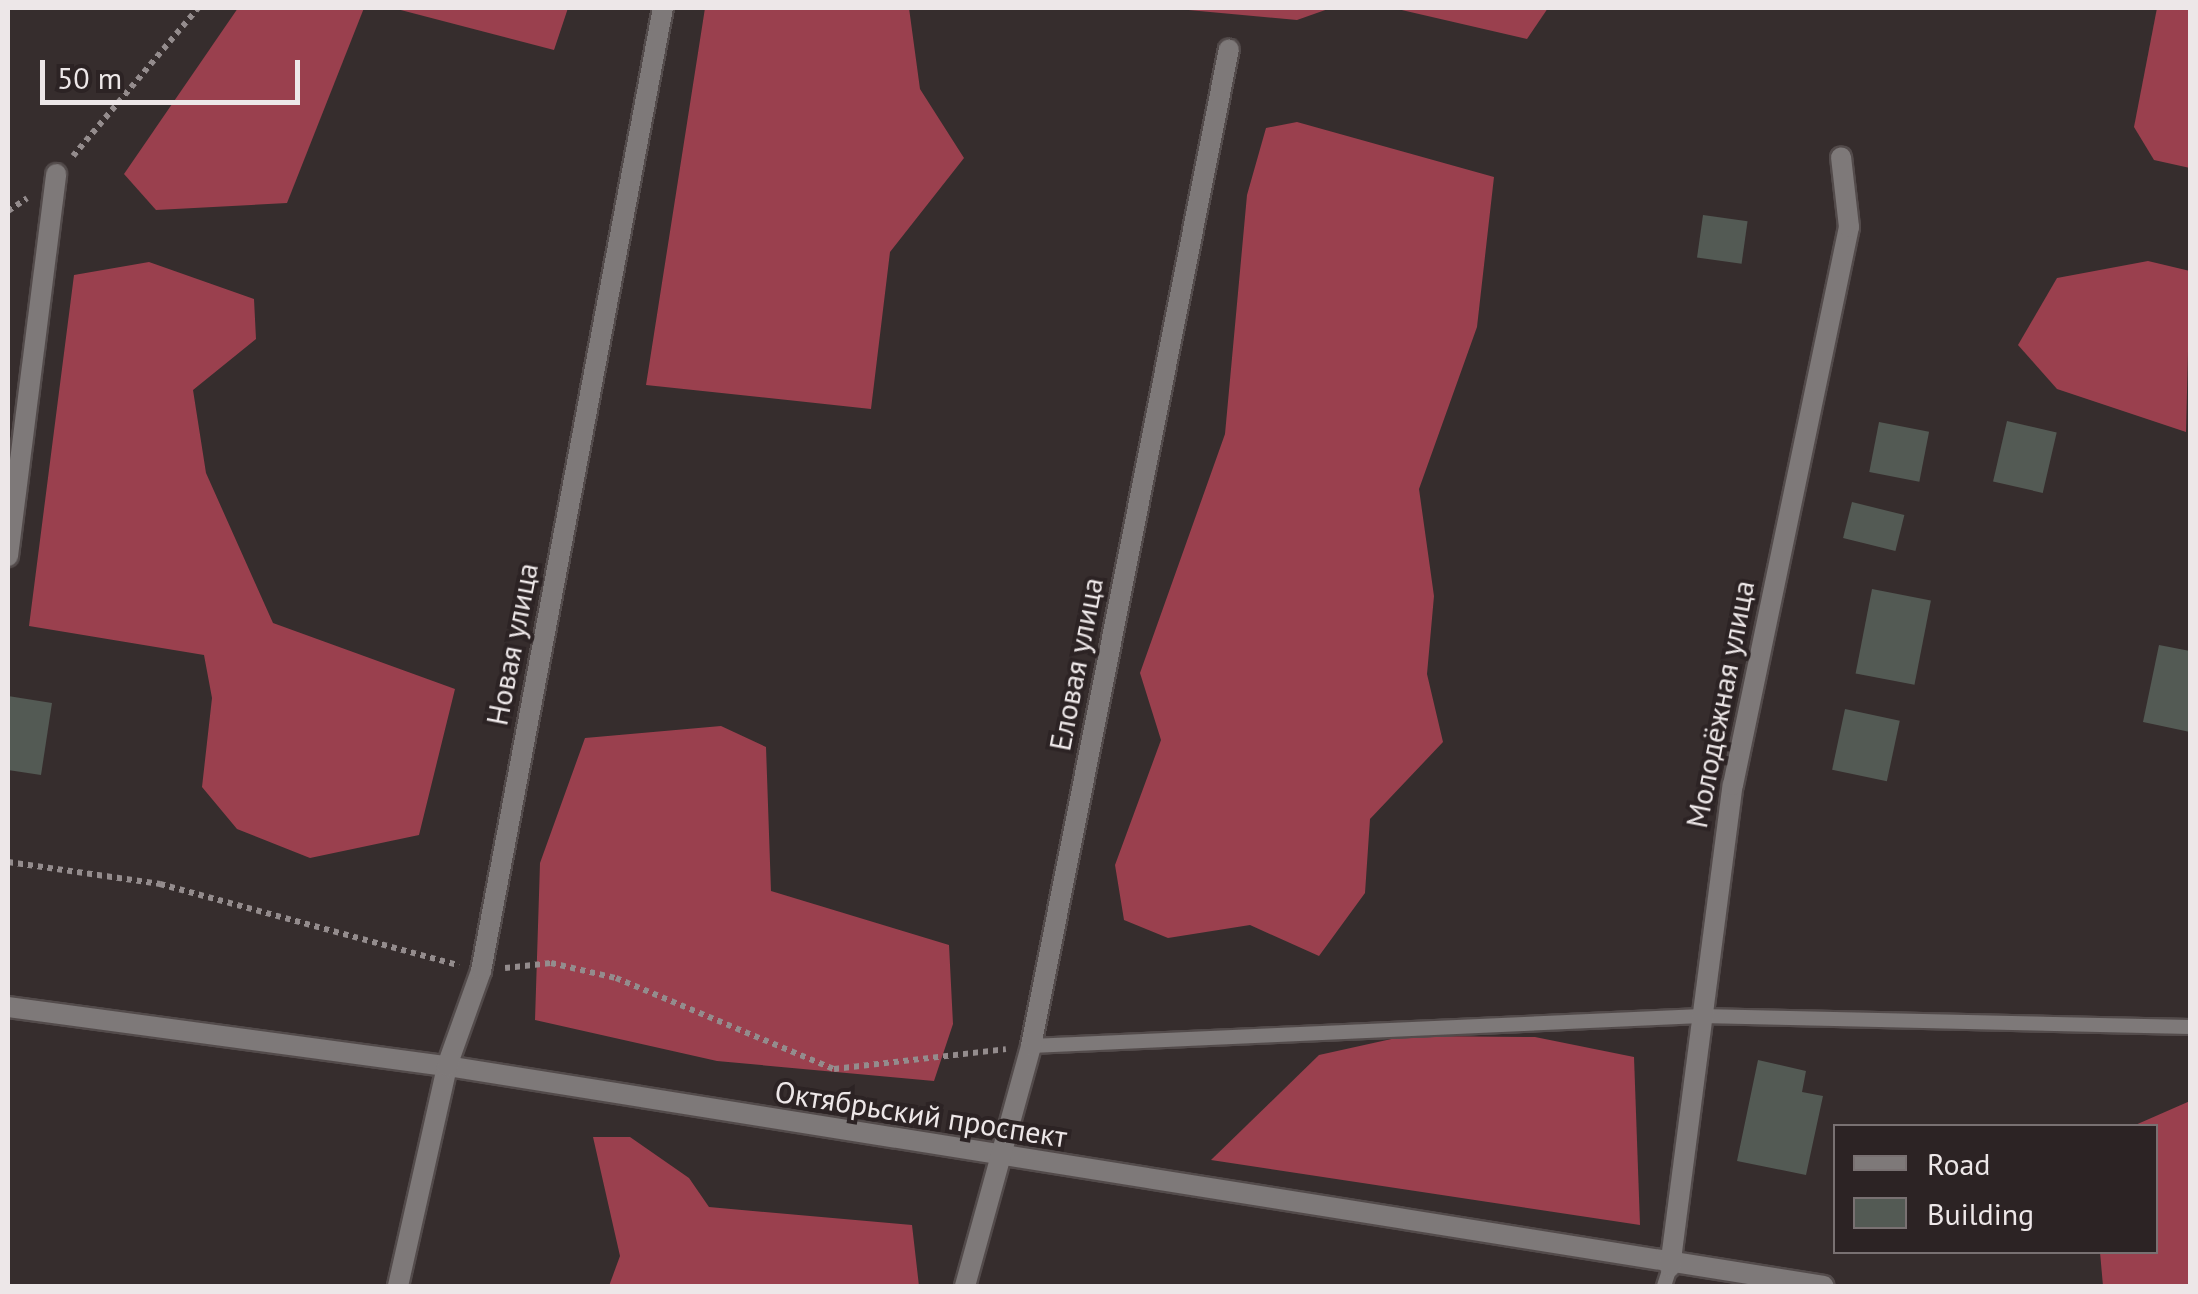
<!DOCTYPE html>
<html>
<head>
<meta charset="utf-8">
<style>
  body { margin:0 }
  #map { position:relative; width:2198px; height:1294px; overflow:hidden; background:#362d2d; font-family:"PT Sans",sans-serif }
  div>[style] { position:absolute }
  .forest>* { inset:0; background:#9a404e }
  .building>* { inset:0; background:#535a54; transform-origin:0 0 }
  .path>* { height:6px; margin-top:-3px; transform-origin:0; background:repeating-linear-gradient(90deg,#948c8d 0 5px,transparent 0 10px) }
  .roads { filter:drop-shadow(2px 0 #534b4b) drop-shadow(-2px 0 #534b4b) drop-shadow(0 2px #534b4b) drop-shadow(0 -2px #534b4b) }
  .lane>* { height:14px; margin:-7px; padding:0 7px; transform-origin:7px; border-radius:7px; background:#7e7979 }
  .street>* { height:20px; margin:-10px; padding:0 10px; transform-origin:10px; border-radius:10px; background:#7e7979 }
  span { translate:-50% -50%; white-space:nowrap; text-align:center; line-height:1.15; -webkit-text-stroke:8px #2c2324; paint-order:stroke }
  .street-label { font-size:30px; color:#ede7e8 }
  .frame { position:absolute; inset:0; border:10px solid #ede7e8; pointer-events:none }
  .legend { position:absolute; left:1833px; top:1124px; width:325px; height:130px; box-sizing:border-box; background:#2c2324; border:2px solid #797172; margin:0; padding:12px 18px; list-style:none; font-size:30px; color:#ede7e8 }
  .legend li { display:flex; align-items:center; gap:20px; height:50px }
  .legend b { width:50px; border:2px solid #797172 }
  .scale { position:absolute; left:40px; top:60px; width:260px; height:45px; box-sizing:border-box; border:5px solid #ede7e8; border-top:0; padding-left:12px; font-size:30px; line-height:35px; white-space:nowrap; color:#ede7e8; -webkit-text-stroke:8px #2c2324; paint-order:stroke }
</style>
</head>
<body>
<div id="map">
  <div class="forest">
    <div style="clip-path:polygon(238px 8px,364px 8px,287px 203px,156px 210px,124px 174px)"></div>
    <div style="clip-path:polygon(393px 8px,568px 8px,554px 50px)"></div>
    <div style="clip-path:polygon(705px 8px,909px 8px,920px 89px,964px 158px,890px 252px,871px 409px,646px 385px)"></div>
    <div style="clip-path:polygon(1167px 8px,1331px 8px,1297px 20px)"></div>
    <div style="clip-path:polygon(1393px 8px,1548px 8px,1527px 39px)"></div>
    <div style="clip-path:polygon(2157px 8px,2190px 8px,2190px 168px,2154px 160px,2134px 127px)"></div>
    <div style="clip-path:polygon(1297px 122px,1494px 177px,1477px 327px,1419px 489px,1434px 596px,1427px 674px,1443px 742px,1370px 819px,1365px 893px,1319px 956px,1250px 925px,1168px 938px,1124px 920px,1115px 865px,1161px 740px,1140px 673px,1225px 434px,1247px 195px,1266px 128px)"></div>
    <div style="clip-path:polygon(2148px 261px,2190px 271px,2186px 432px,2057px 389px,2018px 345px,2057px 278px)"></div>
    <div style="clip-path:polygon(149px 262px,254px 299px,256px 339px,193px 390px,206px 473px,273px 623px,455px 689px,419px 835px,310px 858px,237px 829px,202px 787px,212px 698px,204px 655px,29px 626px,74px 275px)"></div>
    <div style="clip-path:polygon(721px 726px,766px 747px,771px 891px,949px 945px,953px 1024px,934px 1081px,717px 1061px,535px 1020px,540px 863px,585px 738px)"></div>
    <div style="clip-path:polygon(1405px 1036px,1535px 1037px,1634px 1057px,1640px 1225px,1211px 1160px,1319px 1055px)"></div>
    <div style="clip-path:polygon(2190px 1101px,2190px 1286px,2103px 1286px,2100px 1252px,2156px 1252px,2156px 1126px,2133px 1126px)"></div>
    <div style="clip-path:polygon(593px 1137px,630px 1137px,689px 1178px,709px 1207px,912px 1225px,919px 1286px,609px 1286px,620px 1256px)"></div>
  </div>
  <div class="building">
    <div style="left:1703px;top:215px;width:45px;height:43px;rotate:8deg"></div>
    <div style="left:2007px;top:421px;width:51px;height:62px;rotate:13deg"></div>
    <div style="left:1879px;top:422px;width:51px;height:51px;rotate:11deg"></div>
    <div style="left:1852px;top:502px;width:54px;height:37px;rotate:14deg"></div>
    <div style="left:1872px;top:589px;width:60px;height:86px;rotate:11deg"></div>
    <div style="clip-path:polygon(2159px 645px,2190px 651px,2190px 732px,2143px 722px)"></div>
    <div style="clip-path:polygon(8px 696px,52px 703px,41px 775px,8px 770px)"></div>
    <div style="left:1845px;top:709px;width:56px;height:62px;rotate:12deg"></div>
    <div style="clip-path:polygon(1758px 1060px,1806px 1071px,1802px 1092px,1823px 1096px,1806px 1175px,1737px 1161px)"></div>
  </div>
  <div class="path">
    <div style="left:73px;top:156px;width:194px;rotate:-49.8deg"></div>
    <div style="left:8px;top:211px;width:23px;rotate:-34deg"></div>
    <div style="left:8px;top:862px;width:154px;rotate:8.2deg"></div>
    <div style="left:160px;top:884px;width:310px;rotate:15.2deg"></div>
    <div style="left:505px;top:968px;width:46px;rotate:-6.2deg"></div>
    <div style="left:551px;top:963px;width:67px;rotate:13deg"></div>
    <div style="left:616px;top:978px;width:236px;rotate:22.7deg"></div>
    <div style="left:834px;top:1069px;width:173px;rotate:-6.6deg"></div>
  </div>
  <div class="roads">
    <div class="lane">
      <div style="left:1031px;top:1046px;width:671px;rotate:-2.56deg"></div>
      <div style="left:1701px;top:1016px;width:489px;rotate:1.3deg"></div>
      <div style="left:1664px;top:1286px;width:20px;rotate:-72deg"></div>
    </div>
    <div class="street">
      <div style="left:8px;top:556px;width:385px;rotate:-82.8deg"></div>
      <div style="left:8px;top:1007px;width:443px;rotate:7.7deg"></div>
      <div style="left:447px;top:1066px;width:1394px;rotate:9.08deg"></div>
      <div style="left:1670px;top:1267px;width:486px;rotate:-82.6deg"></div>
      <div style="left:1733px;top:785px;width:570px;rotate:-78.26deg"></div>
      <div style="left:1849px;top:227px;width:70px;rotate:-96.5deg"></div>
      <div style="left:398px;top:1286px;width:225px;rotate:-77.4deg"></div>
      <div style="left:447px;top:1066px;width:101px;rotate:-70.3deg"></div>
      <div style="left:481px;top:971px;width:980px;rotate:-79.3deg"></div>
      <div style="left:965px;top:1286px;width:249px;rotate:-74.6deg"></div>
      <div style="left:1031px;top:1046px;width:1016px;rotate:-78.77deg"></div>
    </div>
  </div>
  <div class="street-label">
    <span style="left:512px;top:644px;rotate:-79deg">Новая улица</span>
    <span style="left:1076px;top:664px;rotate:-79deg">Еловая улица</span>
    <span style="left:1720px;top:704px;rotate:-79deg">Молодёжная улица</span>
    <span style="left:921px;top:1114px;rotate:9deg">Октябрьский проспект</span>
  </div>
  <div class="frame"></div>
  <ul class="legend">
  <li><b style="height:12px;background:#7e7979"></b>Road</li>
  <li><b style="height:28px;background:#535a54"></b>Building</li>
  </ul>
  <div class="scale">50 m</div>
</div>
</body>
</html>
